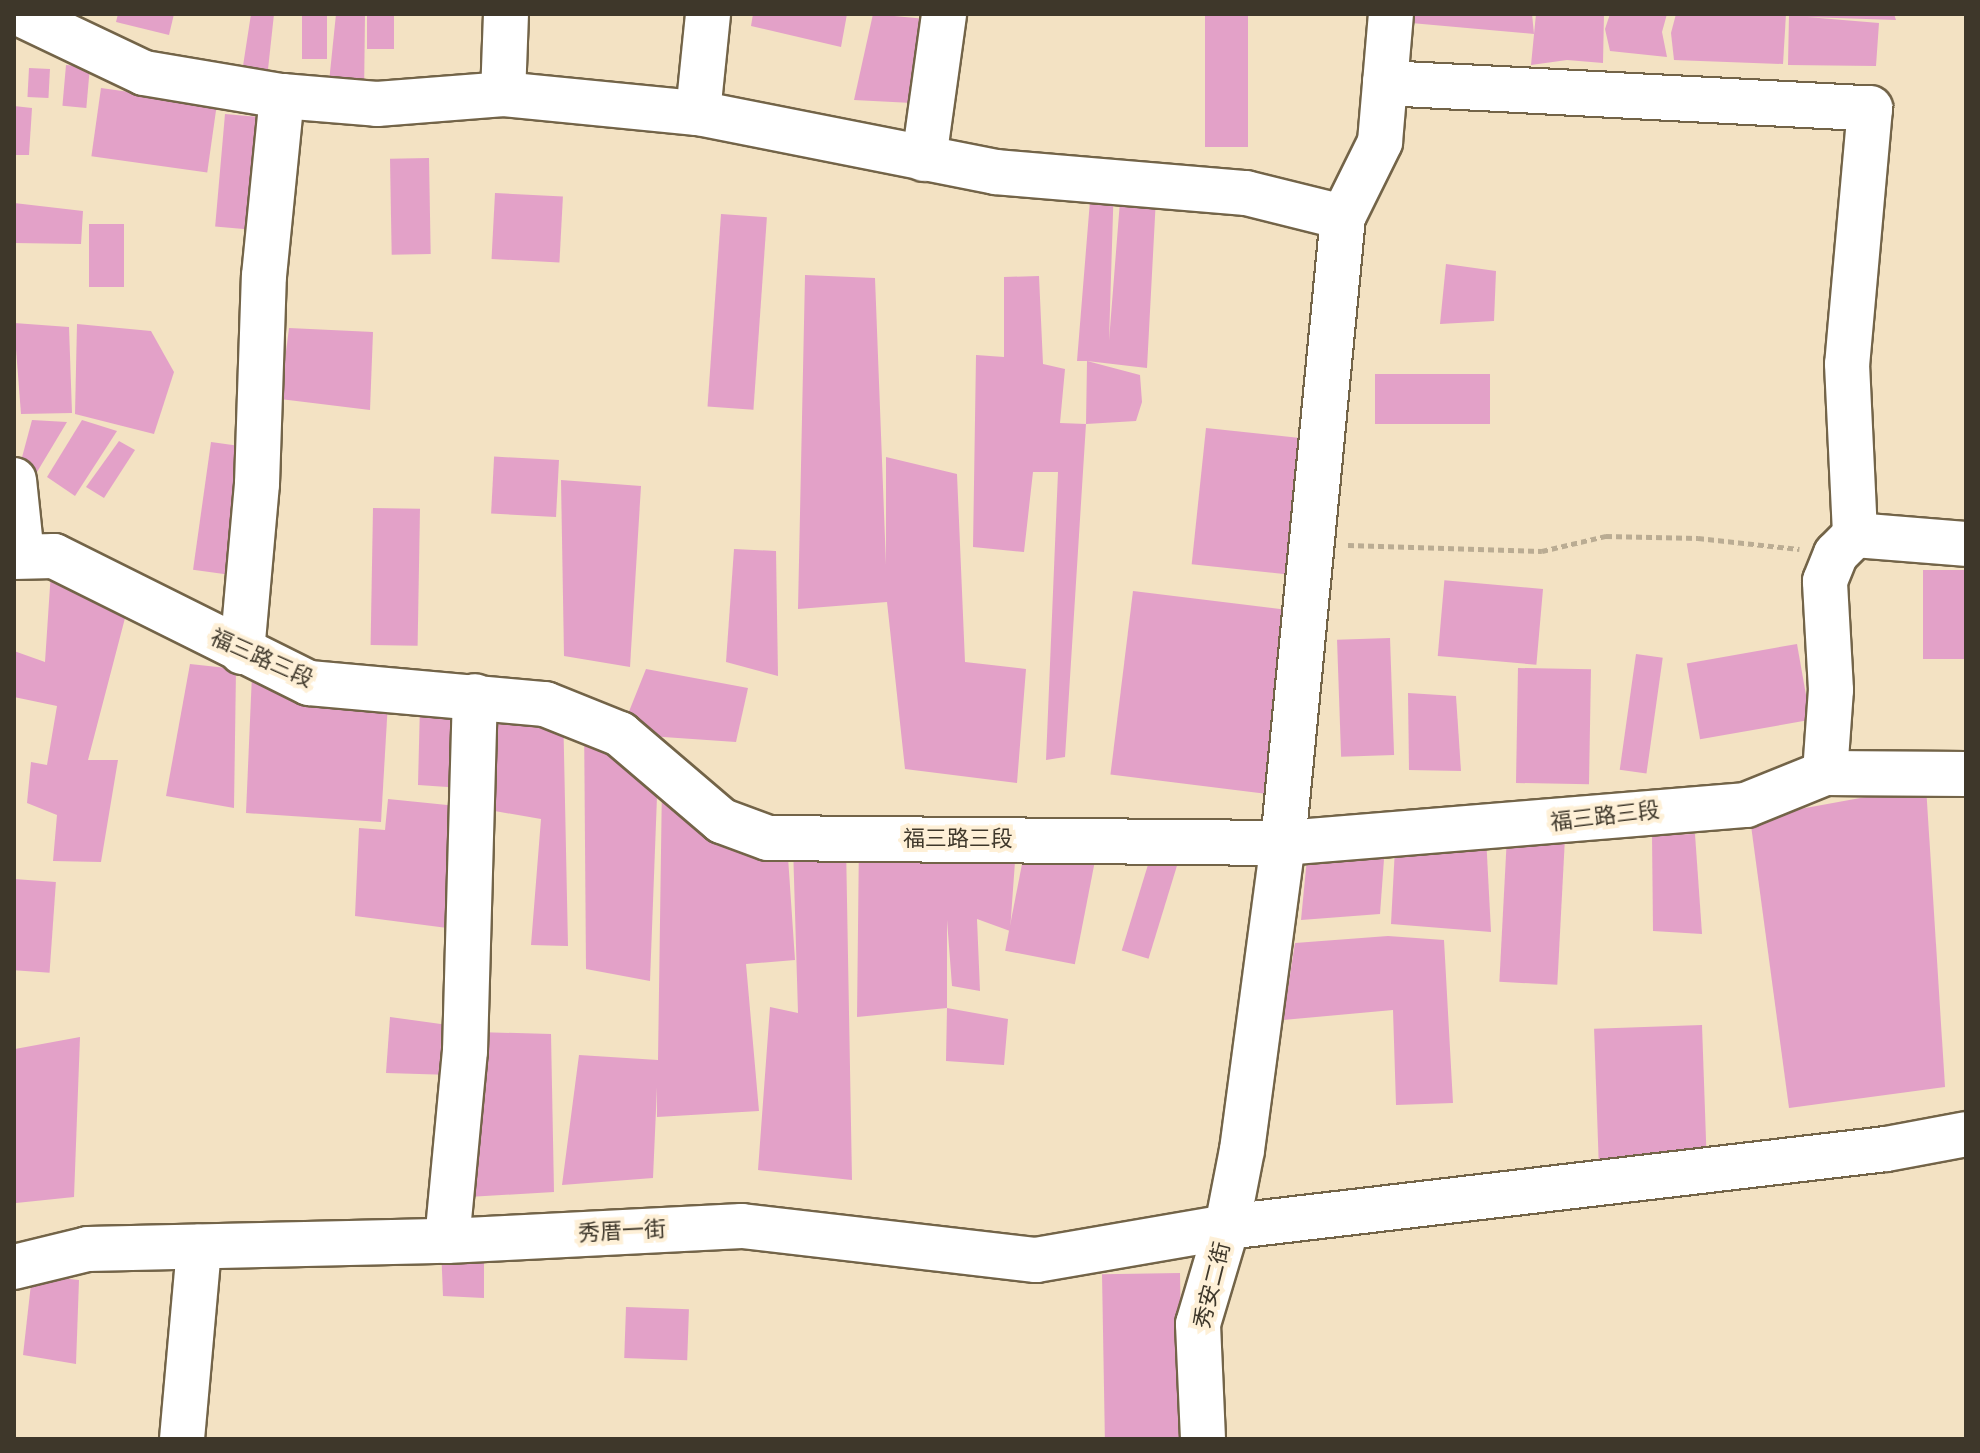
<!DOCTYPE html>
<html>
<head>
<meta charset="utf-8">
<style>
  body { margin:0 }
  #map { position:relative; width:1980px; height:1453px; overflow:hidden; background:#f3e2c3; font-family:"Asap Condensed","Noto Sans TC",sans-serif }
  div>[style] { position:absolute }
  .building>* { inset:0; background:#e3a1c8; transform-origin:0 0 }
  .path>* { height:5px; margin-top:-2.5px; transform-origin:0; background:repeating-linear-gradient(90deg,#baac93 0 6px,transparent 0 10px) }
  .roads { filter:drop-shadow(2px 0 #736448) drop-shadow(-2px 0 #736448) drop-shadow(0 2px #736448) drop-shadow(0 -2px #736448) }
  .minor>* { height:44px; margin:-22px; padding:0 22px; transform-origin:22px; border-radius:22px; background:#fff }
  span { translate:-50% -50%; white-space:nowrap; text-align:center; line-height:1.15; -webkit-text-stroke:8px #fef0d7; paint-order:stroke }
  .street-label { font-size:22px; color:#3e372a }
  .frame { position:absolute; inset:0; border:16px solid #3e372a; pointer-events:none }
</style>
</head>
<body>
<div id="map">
  <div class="building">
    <div style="clip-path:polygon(118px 14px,174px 14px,169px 35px,116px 22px)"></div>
    <div style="clip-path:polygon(251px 14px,274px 14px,265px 97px,239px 92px)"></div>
    <div style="left:302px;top:14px;width:25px;height:45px"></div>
    <div style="clip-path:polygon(336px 14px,365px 14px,364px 97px,328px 92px)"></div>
    <div style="left:367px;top:14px;width:27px;height:35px"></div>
    <div style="clip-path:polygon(753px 14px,847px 14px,841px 47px,751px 26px)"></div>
    <div style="clip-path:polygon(873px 14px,926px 19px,912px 103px,854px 100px)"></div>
    <div style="left:1205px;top:14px;width:43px;height:133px"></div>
    <div style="clip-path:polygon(1410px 14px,1532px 14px,1534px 34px,1411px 23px)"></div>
    <div style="clip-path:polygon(1536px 14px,1604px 14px,1603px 63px,1567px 60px,1531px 65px)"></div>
    <div style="clip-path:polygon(1610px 14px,1667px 14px,1662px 32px,1667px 57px,1610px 51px,1605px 29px)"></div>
    <div style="clip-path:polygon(1676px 14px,1786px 14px,1783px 64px,1674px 60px,1671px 33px)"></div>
    <div style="clip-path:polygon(1789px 14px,1894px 14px,1896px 20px,1807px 17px,1879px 23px,1876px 66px,1788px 65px)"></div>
    <div style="left:66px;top:65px;width:24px;height:41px;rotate:5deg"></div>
    <div style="left:29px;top:68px;width:21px;height:29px;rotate:3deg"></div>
    <div style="left:101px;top:88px;width:117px;height:69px;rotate:8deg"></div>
    <div style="clip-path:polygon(14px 106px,32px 108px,29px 155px,14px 155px)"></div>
    <div style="left:225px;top:114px;width:37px;height:113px;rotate:5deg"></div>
    <div style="left:429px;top:158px;width:96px;height:39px;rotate:89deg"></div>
    <div style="clip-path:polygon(1092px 176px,1114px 181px,1109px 341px,1120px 201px,1157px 179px,1147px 368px,1087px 361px,1140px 375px,1142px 402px,1136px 421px,1086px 424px,1087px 361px,1077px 361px)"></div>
    <div style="left:495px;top:193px;width:68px;height:66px;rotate:3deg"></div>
    <div style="clip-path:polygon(14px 203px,83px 211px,81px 244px,14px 243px)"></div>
    <div style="left:721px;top:214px;width:46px;height:193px;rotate:4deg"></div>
    <div style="left:89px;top:224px;width:35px;height:63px"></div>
    <div style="clip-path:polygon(1446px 264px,1496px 271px,1494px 321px,1440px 324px)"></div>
    <div style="clip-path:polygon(805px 275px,875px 278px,886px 565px,886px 457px,957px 474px,965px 662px,1026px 669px,1017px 783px,905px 769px,887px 602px,798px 609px)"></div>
    <div style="clip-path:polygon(1039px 276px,1043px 364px,1065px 369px,1060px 423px,1086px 424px,1065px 757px,1046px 760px,1058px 472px,1033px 472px,1024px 552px,973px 547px,976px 355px,1004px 357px,1004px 277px)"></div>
    <div style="clip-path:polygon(14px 323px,69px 327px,72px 413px,21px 414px)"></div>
    <div style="clip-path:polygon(77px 324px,151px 331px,174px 372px,154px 434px,75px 414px)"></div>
    <div style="clip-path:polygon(289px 328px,373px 332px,370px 410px,280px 399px)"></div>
    <div style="left:1490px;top:374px;width:50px;height:115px;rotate:90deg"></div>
    <div style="clip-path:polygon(32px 420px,67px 422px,37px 472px,21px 461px)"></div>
    <div style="clip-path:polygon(82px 420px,117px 431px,75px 496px,47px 477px)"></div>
    <div style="left:1206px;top:428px;width:97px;height:137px;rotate:6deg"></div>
    <div style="clip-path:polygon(119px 441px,135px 450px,104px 498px,86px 487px)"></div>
    <div style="left:211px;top:442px;width:42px;height:129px;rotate:8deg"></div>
    <div style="left:559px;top:460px;width:57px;height:65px;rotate:93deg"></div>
    <div style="clip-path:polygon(561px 480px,641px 486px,630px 667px,564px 656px)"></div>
    <div style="left:373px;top:508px;width:47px;height:137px;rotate:1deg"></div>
    <div style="clip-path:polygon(734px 549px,776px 551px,778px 676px,726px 662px)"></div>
    <div style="clip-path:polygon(52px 556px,131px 595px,88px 760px,118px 760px,101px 862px,53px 861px,57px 815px,27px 803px,31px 762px,47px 765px,57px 706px,14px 697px,14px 651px,45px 662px)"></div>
    <div style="left:1966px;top:570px;width:89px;height:43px;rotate:90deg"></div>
    <div style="left:1543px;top:589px;width:76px;height:99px;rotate:95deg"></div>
    <div style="left:1133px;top:591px;width:156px;height:185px;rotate:7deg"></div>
    <div style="left:1390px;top:638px;width:117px;height:53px;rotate:88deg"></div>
    <div style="left:1797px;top:644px;width:77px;height:112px;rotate:80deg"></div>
    <div style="clip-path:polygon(253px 651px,389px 685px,381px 822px,246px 813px)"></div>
    <div style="left:1636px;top:654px;width:27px;height:117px;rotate:8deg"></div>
    <div style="clip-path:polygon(190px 664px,236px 669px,234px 808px,166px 796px)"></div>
    <div style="left:1518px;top:668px;width:73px;height:115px;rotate:1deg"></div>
    <div style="clip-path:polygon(646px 669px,748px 688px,736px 742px,620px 734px)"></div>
    <div style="clip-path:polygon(1408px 693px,1456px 696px,1461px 771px,1409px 770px)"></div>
    <div style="clip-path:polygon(493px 700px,563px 705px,568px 946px,531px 945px,541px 819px,489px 810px)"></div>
    <div style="clip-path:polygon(420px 704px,459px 708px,462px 788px,418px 785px)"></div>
    <div style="clip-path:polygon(584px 716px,658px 770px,650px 981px,586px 969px)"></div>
    <div style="clip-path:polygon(662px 782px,788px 857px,795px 960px,746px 964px,759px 1111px,657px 1117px,657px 1087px,653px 1178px,562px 1185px,579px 1055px,658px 1060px)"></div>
    <div style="clip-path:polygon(1926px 786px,1945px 1087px,1789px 1108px,1750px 818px)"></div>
    <div style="clip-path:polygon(388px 799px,457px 806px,455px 929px,355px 916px,359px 828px,385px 830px)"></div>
    <div style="clip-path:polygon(1310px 827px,1386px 832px,1380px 914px,1301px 920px)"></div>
    <div style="left:1029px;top:828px;width:71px;height:125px;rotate:11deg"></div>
    <div style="clip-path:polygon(1396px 829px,1486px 836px,1491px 932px,1391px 924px)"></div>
    <div style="left:1158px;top:832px;width:28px;height:124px;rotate:17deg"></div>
    <div style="clip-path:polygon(1017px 834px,1010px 931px,977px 919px,980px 991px,952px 986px,947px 920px,947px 1008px,857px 1017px,859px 837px)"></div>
    <div style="clip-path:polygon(1695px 834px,1702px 934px,1653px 931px,1652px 835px)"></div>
    <div style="left:1507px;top:836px;width:58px;height:146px;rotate:3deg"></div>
    <div style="clip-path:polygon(846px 844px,852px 1180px,758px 1170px,770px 1007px,798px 1013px,793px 846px)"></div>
    <div style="left:14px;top:879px;width:42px;height:91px;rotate:4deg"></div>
    <div style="clip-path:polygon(1388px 936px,1444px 940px,1453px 1103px,1396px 1105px,1393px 1010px,1283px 1020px,1295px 943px)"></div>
    <div style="clip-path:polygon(947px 1008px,1008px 1019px,1004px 1065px,946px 1061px)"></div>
    <div style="clip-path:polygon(390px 1017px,448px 1025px,452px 1075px,386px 1073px)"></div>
    <div style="left:1702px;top:1025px;width:154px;height:108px;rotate:88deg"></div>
    <div style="clip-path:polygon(477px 1032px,551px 1034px,554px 1192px,468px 1197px)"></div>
    <div style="clip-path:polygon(80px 1037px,74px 1197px,16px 1203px,15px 1049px)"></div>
    <div style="clip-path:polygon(440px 1220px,484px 1224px,484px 1298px,443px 1296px)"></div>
    <div style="left:1180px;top:1273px;width:166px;height:78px;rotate:89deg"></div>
    <div style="clip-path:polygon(32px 1275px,79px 1280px,76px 1364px,23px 1355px)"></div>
    <div style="left:626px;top:1307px;width:63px;height:51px;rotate:2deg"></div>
  </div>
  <div class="path">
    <div style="left:1348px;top:545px;width:194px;rotate:1.8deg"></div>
    <div style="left:1542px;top:551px;width:66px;rotate:-13.2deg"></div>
    <div style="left:1606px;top:536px;width:92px;rotate:1.2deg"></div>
    <div style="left:1698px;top:538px;width:102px;rotate:6.2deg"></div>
  </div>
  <div class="roads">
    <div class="minor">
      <div style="left:20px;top:14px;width:137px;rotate:25.4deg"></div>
      <div style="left:144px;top:73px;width:140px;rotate:9.5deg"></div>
      <div style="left:282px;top:96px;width:95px;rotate:4.8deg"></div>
      <div style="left:377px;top:104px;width:126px;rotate:-4.5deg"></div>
      <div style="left:506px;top:14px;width:80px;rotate:92.1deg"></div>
      <div style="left:503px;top:94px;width:196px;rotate:5.6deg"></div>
      <div style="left:698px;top:113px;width:303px;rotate:11.2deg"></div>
      <div style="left:995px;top:172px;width:252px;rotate:4.8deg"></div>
      <div style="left:1246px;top:193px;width:100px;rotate:13.9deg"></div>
      <div style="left:1385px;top:83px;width:486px;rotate:3deg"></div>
      <div style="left:1870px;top:108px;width:257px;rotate:95.1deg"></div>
      <div style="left:1847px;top:364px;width:171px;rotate:87.3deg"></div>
      <div style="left:698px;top:113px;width:100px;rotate:-84.2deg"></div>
      <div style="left:924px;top:159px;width:146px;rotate:-82.1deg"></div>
      <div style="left:14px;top:480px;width:76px;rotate:84deg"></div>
      <div style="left:14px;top:557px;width:40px;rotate:-1.4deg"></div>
      <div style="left:54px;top:556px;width:285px;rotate:26.5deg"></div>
      <div style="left:309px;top:683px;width:237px;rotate:5.1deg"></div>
      <div style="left:545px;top:704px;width:81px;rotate:21.8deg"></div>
      <div style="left:620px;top:734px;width:134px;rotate:40.5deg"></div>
      <div style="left:722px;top:821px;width:49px;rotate:20.3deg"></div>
      <div style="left:768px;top:838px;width:515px;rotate:0.56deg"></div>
      <div style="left:1283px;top:843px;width:465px;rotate:-4.7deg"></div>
      <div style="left:1746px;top:805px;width:85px;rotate:-22.1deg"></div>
      <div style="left:1825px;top:773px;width:141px;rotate:0.4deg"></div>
      <div style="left:242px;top:652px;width:169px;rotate:-84.9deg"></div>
      <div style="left:257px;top:484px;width:208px;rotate:-88.1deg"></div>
      <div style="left:264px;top:276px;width:181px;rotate:-84.3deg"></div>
      <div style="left:1825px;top:773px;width:83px;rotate:-85.9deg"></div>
      <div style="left:1831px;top:690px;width:109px;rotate:-93.2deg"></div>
      <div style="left:1825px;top:581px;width:29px;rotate:-68deg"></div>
      <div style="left:1836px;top:554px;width:27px;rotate:-45deg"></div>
      <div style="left:1855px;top:535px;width:111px;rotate:4.6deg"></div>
      <div style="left:447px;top:1241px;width:191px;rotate:-84.6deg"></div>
      <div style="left:465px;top:1051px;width:355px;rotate:-88.4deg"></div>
      <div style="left:14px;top:1267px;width:76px;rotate:-13.7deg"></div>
      <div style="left:88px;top:1249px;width:359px;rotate:-1.3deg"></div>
      <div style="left:447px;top:1241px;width:295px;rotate:-2.9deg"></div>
      <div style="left:742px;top:1226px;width:296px;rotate:6.6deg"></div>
      <div style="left:1036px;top:1260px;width:194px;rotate:-9.8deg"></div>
      <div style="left:1227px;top:1227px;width:664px;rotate:-6.75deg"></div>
      <div style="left:1886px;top:1149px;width:81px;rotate:-10.6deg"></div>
      <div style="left:182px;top:1439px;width:193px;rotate:-84.9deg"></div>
      <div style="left:1203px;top:1439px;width:115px;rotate:-92.5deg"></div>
      <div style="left:1198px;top:1324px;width:101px;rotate:-73.4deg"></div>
      <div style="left:1227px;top:1227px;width:78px;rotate:-79deg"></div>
      <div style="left:1242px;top:1150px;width:310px;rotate:-82.4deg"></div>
      <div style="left:1283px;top:843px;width:629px;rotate:-84.53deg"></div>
      <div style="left:1343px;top:217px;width:84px;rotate:-63.7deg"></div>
      <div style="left:1380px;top:142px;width:128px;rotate:-85.1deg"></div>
    </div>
  </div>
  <div class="street-label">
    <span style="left:262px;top:658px;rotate:24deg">福三路三段</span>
    <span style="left:1605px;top:816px;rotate:-7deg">福三路三段</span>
    <span style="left:958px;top:839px">福三路三段</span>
    <span style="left:622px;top:1231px;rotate:-3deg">秀厝一街</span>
    <span style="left:1212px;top:1285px;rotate:-76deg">秀安二街</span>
  </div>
  <div class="frame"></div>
</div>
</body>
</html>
